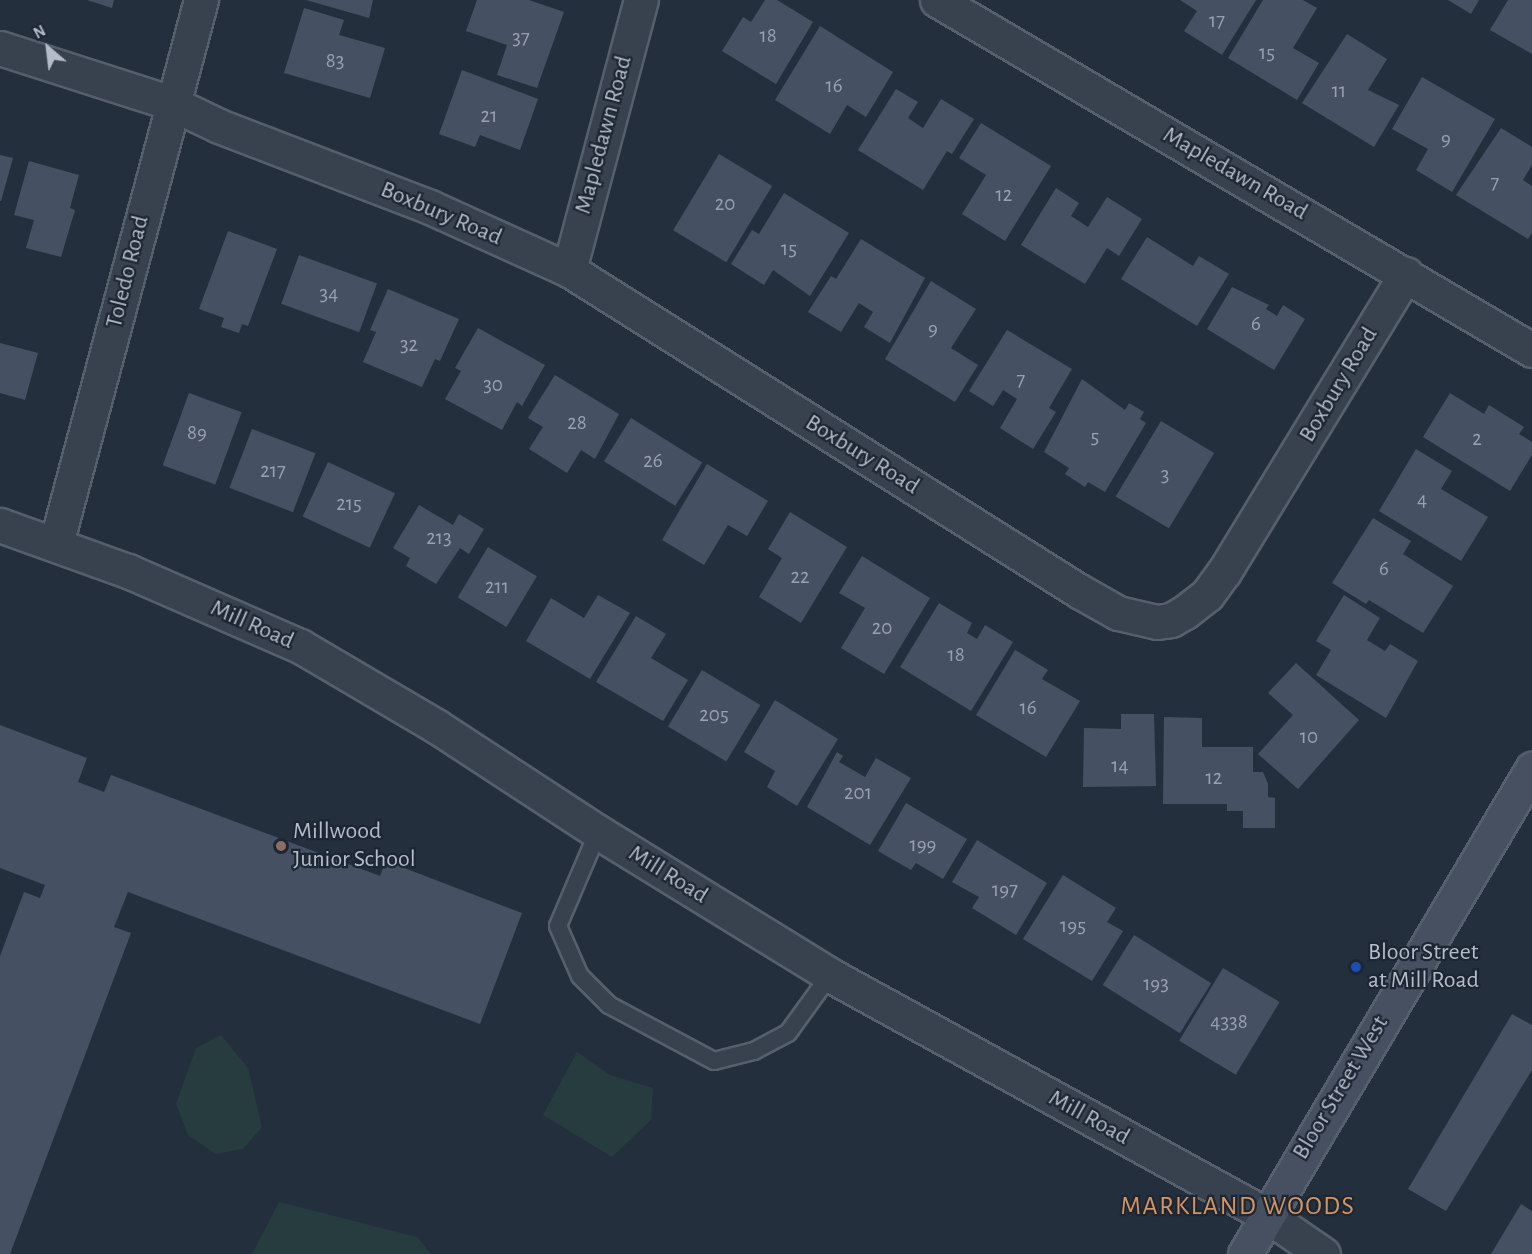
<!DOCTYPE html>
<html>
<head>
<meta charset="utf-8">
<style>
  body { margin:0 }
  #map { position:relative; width:1532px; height:1254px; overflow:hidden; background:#242f3e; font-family:"Alegreya Sans",sans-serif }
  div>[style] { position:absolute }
  .green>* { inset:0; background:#263c3f }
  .building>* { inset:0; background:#455162; transform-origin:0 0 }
  .roads { filter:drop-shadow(2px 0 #565f6c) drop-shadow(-2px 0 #565f6c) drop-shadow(0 2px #565f6c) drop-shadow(0 -2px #565f6c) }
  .service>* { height:16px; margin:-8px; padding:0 8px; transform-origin:8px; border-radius:8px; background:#38414e }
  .minor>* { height:33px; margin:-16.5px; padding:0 16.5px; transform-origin:16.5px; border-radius:16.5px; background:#38414e }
  .tertiary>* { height:33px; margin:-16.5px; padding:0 16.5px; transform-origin:16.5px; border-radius:16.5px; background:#38414e }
  .secondary>* { height:33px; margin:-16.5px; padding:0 16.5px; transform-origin:16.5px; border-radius:16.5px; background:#465061 }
  .dots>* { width:16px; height:16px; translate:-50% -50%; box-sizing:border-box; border:3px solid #1d2633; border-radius:50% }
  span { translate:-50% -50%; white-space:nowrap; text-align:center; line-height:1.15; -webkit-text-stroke:4.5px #1d2633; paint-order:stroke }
  .number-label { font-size:21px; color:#98a1af }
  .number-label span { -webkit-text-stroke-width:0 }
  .street-label { font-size:24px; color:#b4bcc9 }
  .poi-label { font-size:24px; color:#b4bcc9 }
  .left { translate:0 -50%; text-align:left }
  .neighbourhood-label { font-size:26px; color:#d59563; letter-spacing:1.5px }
  .north { position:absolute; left:18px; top:18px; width:60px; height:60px; -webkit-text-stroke:4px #1d2633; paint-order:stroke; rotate:332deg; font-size:16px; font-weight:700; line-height:24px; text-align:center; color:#b4bcc9 }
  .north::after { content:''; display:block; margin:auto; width:21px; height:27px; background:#b4bcc9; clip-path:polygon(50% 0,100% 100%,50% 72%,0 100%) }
</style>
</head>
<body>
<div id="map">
  <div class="green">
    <div style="clip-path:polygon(221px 1035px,248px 1068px,262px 1127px,243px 1149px,216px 1154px,188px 1135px,176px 1104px,196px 1048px)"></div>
    <div style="clip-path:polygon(577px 1052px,610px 1075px,653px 1088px,651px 1120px,612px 1157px,543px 1115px)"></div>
    <div style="clip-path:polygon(279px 1202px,417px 1237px,431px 1254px,252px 1254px)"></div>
  </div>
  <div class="building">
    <div style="clip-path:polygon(87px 0,114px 0,112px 8px)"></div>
    <div style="clip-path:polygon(306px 0,373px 0,369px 18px)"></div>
    <div style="clip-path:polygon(477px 0,529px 0,564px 12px,537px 88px,497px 75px,507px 45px,466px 31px)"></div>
    <div style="clip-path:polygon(765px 0,777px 0,813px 22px,776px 84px,722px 51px,743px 17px,751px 22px)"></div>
    <div style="clip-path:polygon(1180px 0,1256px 0,1222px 55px,1184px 31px,1197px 11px)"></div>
    <div style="clip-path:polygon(1263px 0,1303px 0,1317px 8px,1293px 48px,1319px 63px,1297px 100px,1228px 58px)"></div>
    <div style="clip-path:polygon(1448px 0,1479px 0,1471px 14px)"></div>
    <div style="clip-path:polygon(1508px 0,1532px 0,1532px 54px,1490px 30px)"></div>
    <div style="clip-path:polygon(304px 8px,344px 20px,339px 35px,385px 48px,370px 98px,284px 73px)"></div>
    <div style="clip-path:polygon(820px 26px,893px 72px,866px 117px,847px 105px,830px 134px,775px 100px)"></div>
    <div style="clip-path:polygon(1347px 34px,1387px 59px,1368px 90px,1399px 105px,1374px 147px,1302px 103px)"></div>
    <div style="clip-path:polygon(462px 70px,538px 99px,520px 150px,480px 135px,475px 147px,439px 134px)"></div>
    <div style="clip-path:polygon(1422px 77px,1495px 119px,1452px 192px,1416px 170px,1428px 149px,1392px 129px)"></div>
    <div style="clip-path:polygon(896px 89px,918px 102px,908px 118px,923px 128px,941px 99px,974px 119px,952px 154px,947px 151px,923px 190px,858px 150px)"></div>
    <div style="clip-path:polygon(981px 123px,1051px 166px,1005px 241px,962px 214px,986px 175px,959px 158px)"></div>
    <div style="clip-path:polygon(1501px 128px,1532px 147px,1532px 165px,1523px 180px,1532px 186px,1532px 233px,1528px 239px,1456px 195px)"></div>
    <div style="left:719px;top:154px;width:62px;height:89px;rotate:31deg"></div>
    <div style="clip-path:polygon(0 155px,13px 158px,1px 201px,0 201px)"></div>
    <div style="clip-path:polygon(29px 161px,79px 175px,70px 208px,75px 210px,61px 257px,26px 248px,34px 220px,14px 215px)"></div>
    <div style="clip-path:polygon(1056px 188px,1079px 203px,1071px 216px,1088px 227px,1107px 197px,1142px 219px,1119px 256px,1107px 248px,1085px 284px,1021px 245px)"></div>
    <div style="clip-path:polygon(784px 193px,849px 233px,810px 296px,773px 270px,764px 285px,731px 264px,752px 230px,759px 234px)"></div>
    <div style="clip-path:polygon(228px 231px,277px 249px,248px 326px,242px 324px,239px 333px,221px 327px,224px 318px,199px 309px)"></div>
    <div style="clip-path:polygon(1147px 237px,1193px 266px,1199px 256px,1229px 274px,1197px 326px,1121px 279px)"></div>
    <div style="clip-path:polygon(861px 239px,925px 278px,890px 343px,864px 327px,873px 312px,859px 303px,841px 332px,808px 312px,831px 276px,836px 279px)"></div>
    <div style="left:299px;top:255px;width:83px;height:52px;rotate:20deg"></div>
    <div style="clip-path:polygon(931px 281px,976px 309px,951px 348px,978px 365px,955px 402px,885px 359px)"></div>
    <div style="clip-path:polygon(1232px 287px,1269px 305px,1266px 309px,1277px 316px,1283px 305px,1305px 319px,1274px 370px,1207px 329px)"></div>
    <div style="clip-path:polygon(388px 289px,459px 319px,440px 361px,435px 359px,422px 387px,363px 362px,376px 332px,370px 330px)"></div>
    <div style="clip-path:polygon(478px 328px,545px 365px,522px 406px,517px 402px,502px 430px,445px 399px,461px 371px,455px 368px)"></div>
    <div style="clip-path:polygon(1007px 330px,1072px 369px,1049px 408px,1056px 412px,1033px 449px,1000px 428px,1017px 399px,1003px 390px,993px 406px,969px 391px)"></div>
    <div style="clip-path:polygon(0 343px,38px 353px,25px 400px,0 393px)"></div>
    <div style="clip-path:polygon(555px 375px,619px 414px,595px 459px,581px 450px,567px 473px,529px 449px,543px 427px,528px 418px)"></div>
    <div style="clip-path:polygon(1082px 379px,1125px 410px,1129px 403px,1144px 412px,1140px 419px,1146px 423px,1105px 492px,1088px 482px,1085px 487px,1065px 474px,1069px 468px,1044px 452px)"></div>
    <div style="left:189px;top:393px;width:56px;height:77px;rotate:20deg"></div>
    <div style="clip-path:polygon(1450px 393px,1484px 414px,1489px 405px,1524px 427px,1519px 434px,1532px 442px,1532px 455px,1510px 491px,1423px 437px)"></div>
    <div style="left:631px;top:418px;width:84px;height:51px;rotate:32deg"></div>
    <div style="left:1161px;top:421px;width:62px;height:88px;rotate:31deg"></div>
    <div style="left:252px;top:429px;width:68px;height:63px;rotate:21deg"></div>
    <div style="clip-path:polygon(1416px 449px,1452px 471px,1441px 489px,1488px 517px,1461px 561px,1379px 511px)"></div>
    <div style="left:328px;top:462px;width:74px;height:60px;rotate:25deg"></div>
    <div style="clip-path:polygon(707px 464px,768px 501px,747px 536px,728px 525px,704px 565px,662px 540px)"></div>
    <div style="clip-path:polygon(419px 505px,453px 525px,459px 514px,484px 529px,469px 554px,460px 548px,436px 584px,406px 566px,410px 558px,393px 548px)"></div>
    <div style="clip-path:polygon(790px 512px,847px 547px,801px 623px,759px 597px,782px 558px,768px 549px)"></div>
    <div style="clip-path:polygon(1373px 518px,1411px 541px,1403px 554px,1453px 586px,1423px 633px,1369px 600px,1366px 604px,1332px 583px)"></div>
    <div style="left:488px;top:547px;width:57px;height:59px;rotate:31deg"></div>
    <div style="clip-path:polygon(862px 556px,930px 598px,884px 674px,841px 648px,865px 608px,839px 593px)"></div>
    <div style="clip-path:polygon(598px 595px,630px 613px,590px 679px,526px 641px,551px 598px,584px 618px)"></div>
    <div style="clip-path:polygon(1344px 595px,1380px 618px,1367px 640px,1385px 651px,1390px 644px,1418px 661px,1386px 718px,1316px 675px,1331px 650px,1316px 641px)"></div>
    <div style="clip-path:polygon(939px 603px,972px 623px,967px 633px,977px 639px,985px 625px,1013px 642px,971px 711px,900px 667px)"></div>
    <div style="clip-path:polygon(636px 616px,666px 634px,651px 658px,688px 680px,663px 721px,596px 682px)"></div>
    <div style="clip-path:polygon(1015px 650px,1048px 670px,1042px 679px,1080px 701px,1046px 757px,976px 715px)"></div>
    <div style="clip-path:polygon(1296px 663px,1359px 720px,1298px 789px,1258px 754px,1293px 715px,1268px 693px)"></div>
    <div style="left:702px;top:670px;width:68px;height:66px;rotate:31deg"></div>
    <div style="clip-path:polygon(775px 700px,838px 739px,797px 806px,767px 787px,775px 771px,744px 752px)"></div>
    <div style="clip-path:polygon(1121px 714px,1154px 714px,1156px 786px,1083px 787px,1084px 728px,1121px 729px)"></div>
    <div style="clip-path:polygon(1164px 717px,1202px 718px,1202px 747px,1253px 747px,1253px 772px,1263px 772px,1268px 784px,1268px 797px,1275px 798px,1275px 828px,1243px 828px,1243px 811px,1227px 811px,1227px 804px,1163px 804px)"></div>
    <div style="clip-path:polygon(0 725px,87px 758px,78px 782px,104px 792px,111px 775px,380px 876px,386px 861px,522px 913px,480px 1024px,128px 892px,114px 927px,131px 933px,10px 1254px,0 1254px,0 956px,24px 892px,40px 898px,45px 885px,0 868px)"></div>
    <div style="clip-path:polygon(837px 752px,843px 756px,839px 762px,865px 777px,876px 758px,911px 778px,870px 845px,807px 807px)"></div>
    <div style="clip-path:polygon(906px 803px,967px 839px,943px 879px,916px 863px,911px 870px,878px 851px)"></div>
    <div style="clip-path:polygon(977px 840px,1047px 883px,1016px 935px,972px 908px,979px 897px,952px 882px)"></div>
    <div style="clip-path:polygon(1063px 875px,1116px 908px,1107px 922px,1123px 931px,1092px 981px,1023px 939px)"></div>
    <div style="left:1134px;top:935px;width:91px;height:59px;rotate:32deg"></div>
    <div style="left:1223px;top:968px;width:66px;height:85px;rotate:31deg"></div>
    <div style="clip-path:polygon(1512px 1014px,1532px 1025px,1532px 1070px,1446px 1211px,1408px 1189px)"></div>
    <div style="clip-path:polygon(1521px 1204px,1532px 1211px,1532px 1254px,1491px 1254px)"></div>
  </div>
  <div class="roads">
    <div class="service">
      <div style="left:598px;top:832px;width:102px;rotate:113.1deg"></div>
      <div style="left:558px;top:926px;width:55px;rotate:66.3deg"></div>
      <div style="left:580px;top:976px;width:41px;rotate:45deg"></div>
      <div style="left:609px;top:1005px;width:119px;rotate:28.1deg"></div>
      <div style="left:714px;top:1061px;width:41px;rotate:-14deg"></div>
      <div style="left:754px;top:1051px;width:38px;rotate:-28deg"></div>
      <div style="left:788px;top:1033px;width:72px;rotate:-54.1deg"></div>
    </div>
    <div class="minor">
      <div style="left:937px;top:0;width:690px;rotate:30.47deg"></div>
      <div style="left:0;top:48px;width:180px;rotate:17.8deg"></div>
      <div style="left:171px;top:103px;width:53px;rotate:25.6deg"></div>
      <div style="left:219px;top:126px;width:226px;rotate:21deg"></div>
      <div style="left:430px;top:207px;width:153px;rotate:24.4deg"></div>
      <div style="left:569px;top:270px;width:603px;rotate:32.19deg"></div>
      <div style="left:1079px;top:591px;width:45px;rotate:29.4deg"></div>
      <div style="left:1118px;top:613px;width:40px;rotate:13deg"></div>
      <div style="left:1157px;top:622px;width:14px;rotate:-8deg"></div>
      <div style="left:1171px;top:620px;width:16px;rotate:-30deg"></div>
      <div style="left:1185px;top:612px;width:28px;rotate:-38deg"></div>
      <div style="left:1207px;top:595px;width:29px;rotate:-54deg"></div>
      <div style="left:1224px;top:572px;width:349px;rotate:-58.6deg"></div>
      <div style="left:569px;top:270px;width:279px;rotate:-75.1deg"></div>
      <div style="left:56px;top:544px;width:563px;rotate:-75.08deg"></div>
      <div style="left:1266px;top:1215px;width:69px;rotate:34.4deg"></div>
    </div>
    <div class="tertiary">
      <div style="left:0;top:525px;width:136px;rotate:19.8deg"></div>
      <div style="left:128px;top:571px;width:188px;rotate:23.6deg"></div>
      <div style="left:300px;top:646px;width:158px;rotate:30.5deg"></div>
      <div style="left:436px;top:726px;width:194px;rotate:33.2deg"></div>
      <div style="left:598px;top:832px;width:273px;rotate:31.6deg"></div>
      <div style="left:830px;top:975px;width:498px;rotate:28.8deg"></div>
    </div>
    <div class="secondary">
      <div style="left:1245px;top:1254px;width:564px;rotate:-59.38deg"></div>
    </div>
  </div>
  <div class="dots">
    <div style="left:281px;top:846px;background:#8d6e63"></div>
    <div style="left:1356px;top:967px;background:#1a4fb4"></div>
  </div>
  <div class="number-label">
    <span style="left:1217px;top:21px">17</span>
    <span style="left:768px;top:36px">18</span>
    <span style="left:521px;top:38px">37</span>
    <span style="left:1267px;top:53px">15</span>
    <span style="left:335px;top:61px">83</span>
    <span style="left:834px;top:86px">16</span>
    <span style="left:1339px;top:91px">11</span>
    <span style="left:489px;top:116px">21</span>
    <span style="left:1446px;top:139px">9</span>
    <span style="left:1495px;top:183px">7</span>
    <span style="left:1004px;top:195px">12</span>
    <span style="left:725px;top:204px">20</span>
    <span style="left:789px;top:249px">15</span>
    <span style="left:329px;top:294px">34</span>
    <span style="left:1256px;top:324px">6</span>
    <span style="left:933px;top:329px">9</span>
    <span style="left:409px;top:345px">32</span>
    <span style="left:1021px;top:380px">7</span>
    <span style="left:493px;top:385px">30</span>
    <span style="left:577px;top:423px">28</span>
    <span style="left:197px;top:433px">89</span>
    <span style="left:1095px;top:437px">5</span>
    <span style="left:1477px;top:439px">2</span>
    <span style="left:653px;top:461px">26</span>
    <span style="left:273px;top:471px">217</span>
    <span style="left:1165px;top:475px">3</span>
    <span style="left:1422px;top:500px">4</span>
    <span style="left:349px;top:504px">215</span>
    <span style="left:439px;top:538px">213</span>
    <span style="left:1384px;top:569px">6</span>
    <span style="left:800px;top:577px">22</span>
    <span style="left:497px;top:587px">211</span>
    <span style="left:882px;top:628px">20</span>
    <span style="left:956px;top:655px">18</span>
    <span style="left:1028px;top:708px">16</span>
    <span style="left:714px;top:715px">205</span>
    <span style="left:1309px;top:737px">10</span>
    <span style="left:1120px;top:766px">14</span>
    <span style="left:1214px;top:778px">12</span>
    <span style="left:858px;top:793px">201</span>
    <span style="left:923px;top:845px">199</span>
    <span style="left:1005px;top:890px">197</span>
    <span style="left:1073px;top:926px">195</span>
    <span style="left:1156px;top:984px">193</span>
    <span style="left:1229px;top:1022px">4338</span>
  </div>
  <div class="street-label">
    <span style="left:604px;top:135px;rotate:-75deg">Mapledawn Road</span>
    <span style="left:1235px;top:174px;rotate:30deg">Mapledawn Road</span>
    <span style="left:441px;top:214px;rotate:23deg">Boxbury Road</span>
    <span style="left:128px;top:272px;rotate:-76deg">Toledo Road</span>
    <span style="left:1339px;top:385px;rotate:-59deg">Boxbury Road</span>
    <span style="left:862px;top:455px;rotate:32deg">Boxbury Road</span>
    <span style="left:252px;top:625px;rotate:24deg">Mill Road</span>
    <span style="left:668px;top:875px;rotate:32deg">Mill Road</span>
    <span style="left:1341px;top:1088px;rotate:-59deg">Bloor Street West</span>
    <span style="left:1089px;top:1118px;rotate:29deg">Mill Road</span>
  </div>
  <div class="poi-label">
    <span class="left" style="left:293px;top:846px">Millwood<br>Junior School</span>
    <span class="left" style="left:1368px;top:967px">Bloor Street<br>at Mill Road</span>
  </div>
  <div class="neighbourhood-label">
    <span style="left:1238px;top:1207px">MARKLAND WOODS</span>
  </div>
  <div class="north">N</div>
</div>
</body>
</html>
